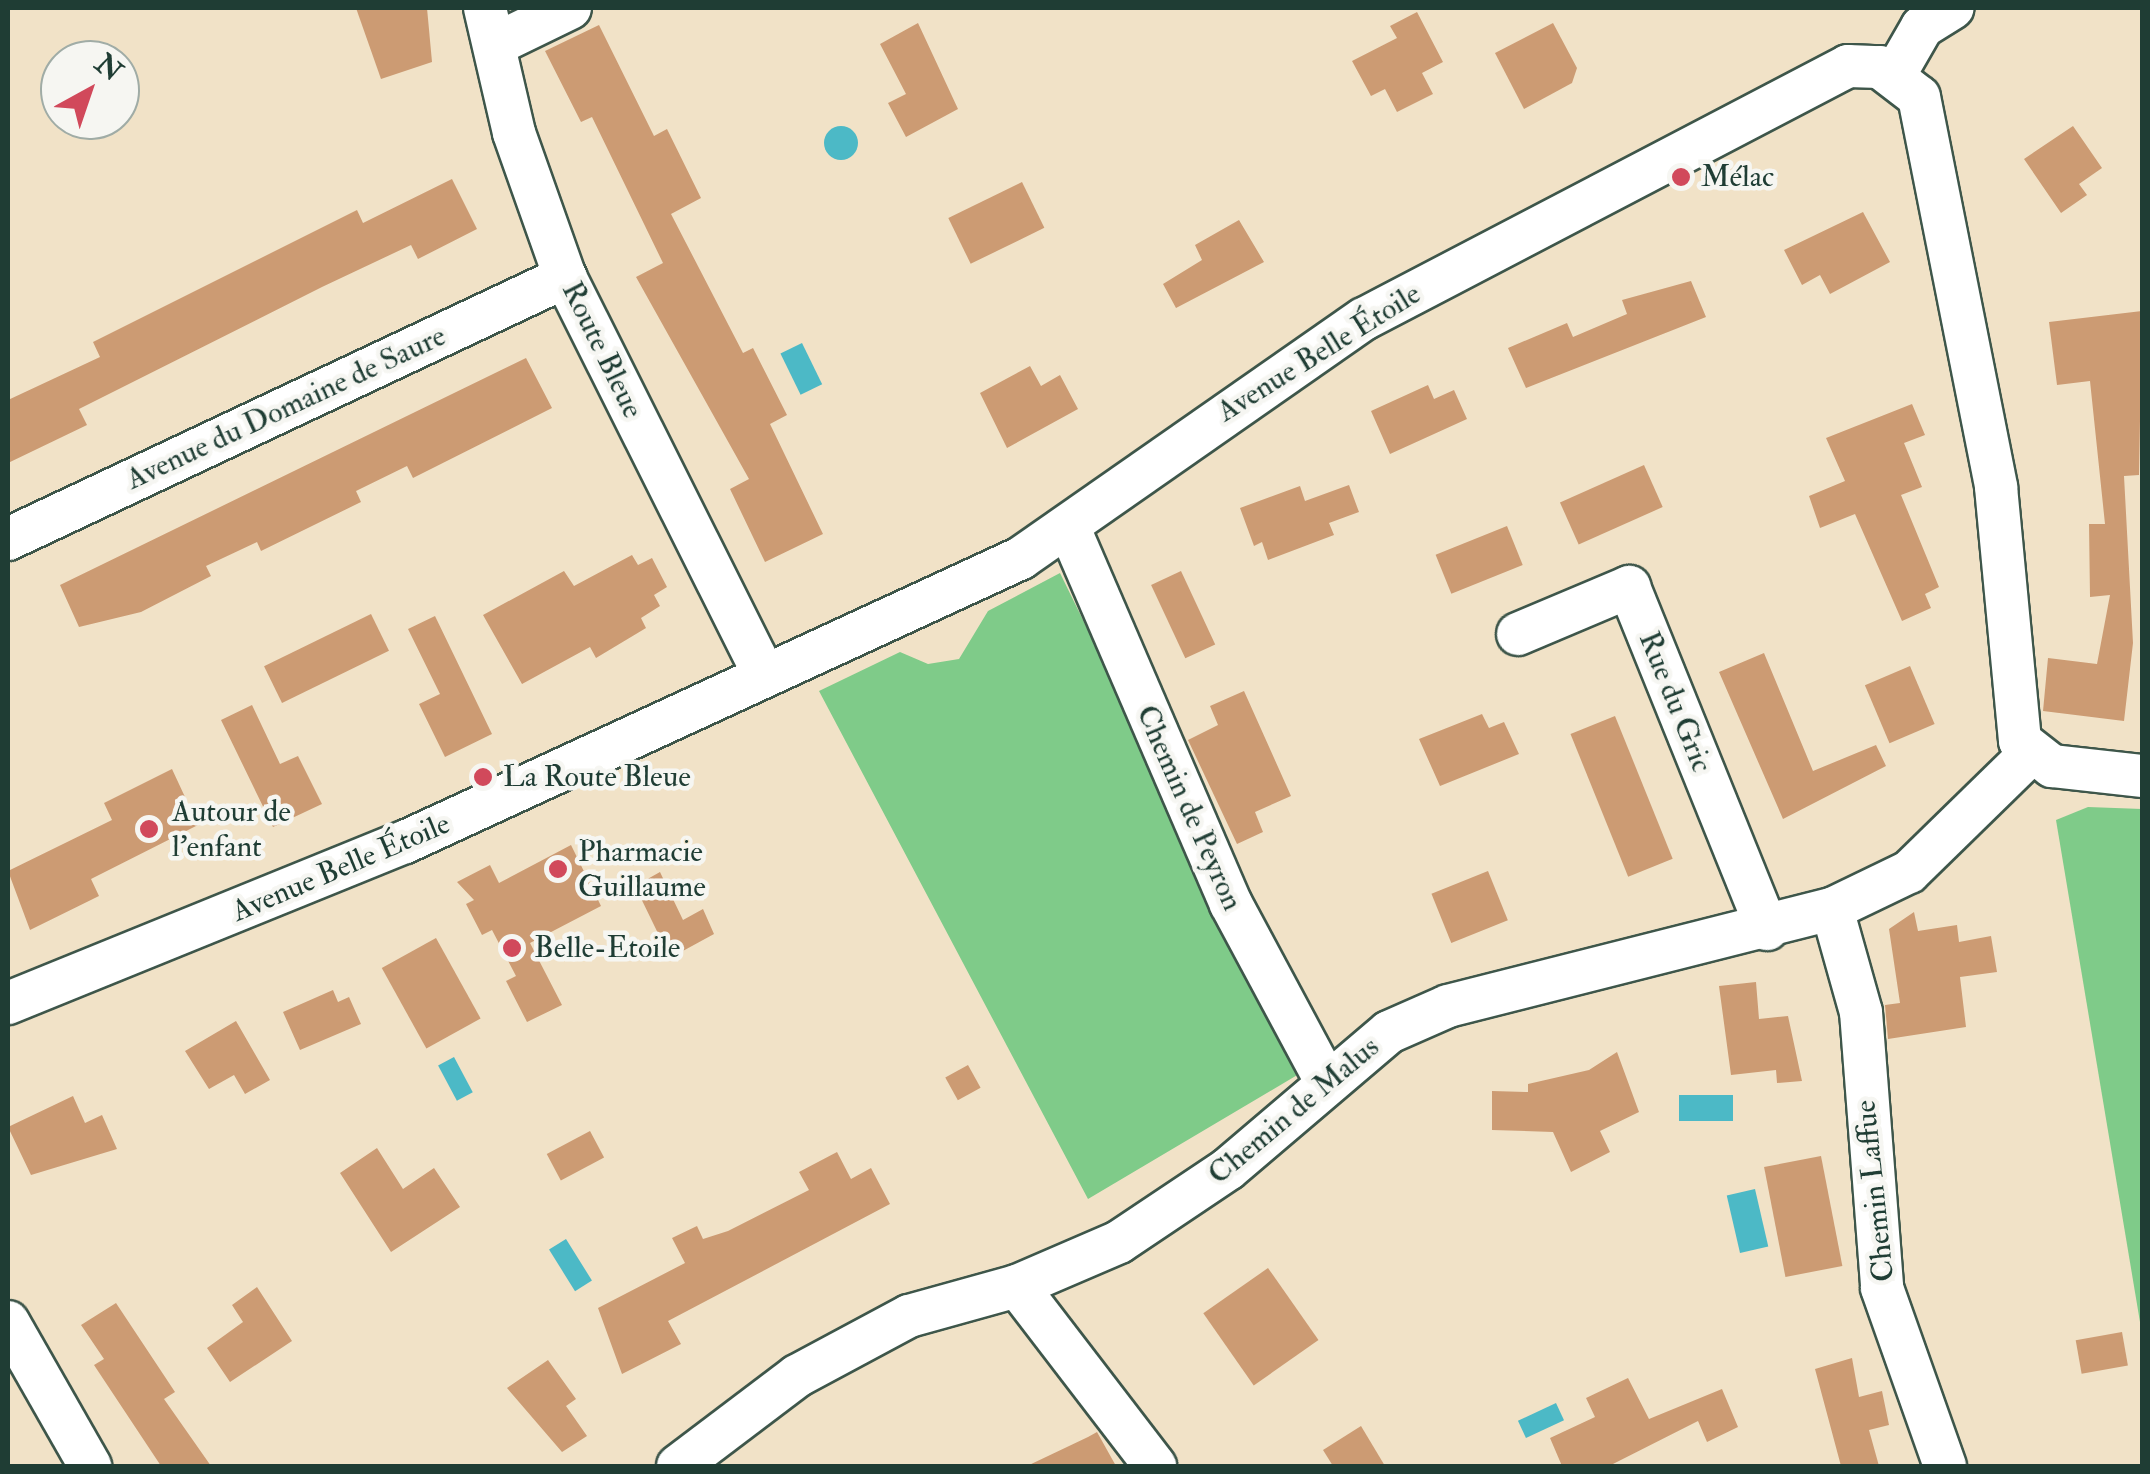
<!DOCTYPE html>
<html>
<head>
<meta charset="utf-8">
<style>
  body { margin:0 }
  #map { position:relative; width:2150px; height:1474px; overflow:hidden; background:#f1e2c7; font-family:"IM FELL Double Pica",serif }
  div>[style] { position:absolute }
  .green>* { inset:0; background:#7fcb89 }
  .water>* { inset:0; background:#4cb9c6; transform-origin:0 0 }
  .round { border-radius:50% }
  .building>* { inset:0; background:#cc9b73; transform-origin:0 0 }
  .roads { filter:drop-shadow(2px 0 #3e564a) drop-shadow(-2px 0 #3e564a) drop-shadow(0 2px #3e564a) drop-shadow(0 -2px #3e564a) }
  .minor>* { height:42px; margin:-21px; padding:0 21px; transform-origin:21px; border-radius:21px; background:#fff }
  .dots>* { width:28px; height:28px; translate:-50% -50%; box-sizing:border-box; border:5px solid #f6f6f2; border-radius:50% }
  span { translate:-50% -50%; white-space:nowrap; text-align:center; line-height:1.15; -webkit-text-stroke:9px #f6f6f2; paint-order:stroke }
  .poi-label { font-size:30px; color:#1f3d34 }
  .left { translate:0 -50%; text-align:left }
  .street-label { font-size:30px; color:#1f3d34 }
  .frame { position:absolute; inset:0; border:10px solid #1f3d34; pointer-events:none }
  .north { position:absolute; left:40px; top:40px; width:100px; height:100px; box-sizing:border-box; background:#f6f6f2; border:2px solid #a0aca6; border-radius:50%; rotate:40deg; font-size:28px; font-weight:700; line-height:40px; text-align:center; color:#1f3d34 }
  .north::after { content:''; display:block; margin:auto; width:35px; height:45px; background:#d1495b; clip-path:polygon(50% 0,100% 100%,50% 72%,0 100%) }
</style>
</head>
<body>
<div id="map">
  <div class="green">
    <div style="clip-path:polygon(1060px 573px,1304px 1071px,1088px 1199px,819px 691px,900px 652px,928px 664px,959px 659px,988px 611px)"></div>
    <div style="clip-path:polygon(2088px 807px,2142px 809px,2142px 1334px,2056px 820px)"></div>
  </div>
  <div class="water">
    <div class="round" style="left:824px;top:126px;width:34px;height:34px"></div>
    <div style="left:802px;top:343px;width:46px;height:24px;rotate:64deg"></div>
    <div style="left:454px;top:1057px;width:40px;height:18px;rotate:62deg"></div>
    <div style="left:1679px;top:1095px;width:54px;height:26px"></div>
    <div style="left:1755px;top:1189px;width:59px;height:29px;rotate:77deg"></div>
    <div style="left:566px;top:1239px;width:49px;height:20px;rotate:58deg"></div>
    <div style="left:1556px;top:1403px;width:19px;height:42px;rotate:65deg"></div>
  </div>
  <div class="building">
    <div style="clip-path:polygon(356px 8px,427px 8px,432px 62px,381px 79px)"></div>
    <div style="clip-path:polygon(1417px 12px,1443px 62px,1422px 73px,1433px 94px,1397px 112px,1385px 89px,1371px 96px,1352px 61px,1397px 38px,1390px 26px)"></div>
    <div style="clip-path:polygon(918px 23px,958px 109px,906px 137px,888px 103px,906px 94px,880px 44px)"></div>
    <div style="clip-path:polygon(1553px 23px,1577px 68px,1572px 83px,1524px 109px,1495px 53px)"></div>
    <div style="clip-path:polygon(599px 25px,654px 136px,667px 129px,701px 198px,671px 214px,743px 353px,753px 348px,787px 415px,770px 424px,823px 534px,765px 562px,730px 489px,749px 479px,636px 277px,663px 263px,592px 117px,581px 122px,545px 51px)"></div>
    <div style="clip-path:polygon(2073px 126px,2102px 168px,2079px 184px,2087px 195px,2061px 213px,2024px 159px)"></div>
    <div style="clip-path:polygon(452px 179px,477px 229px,418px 259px,411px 245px,322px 287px,79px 409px,87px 425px,8px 463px,8px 400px,100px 357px,93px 342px,357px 210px,363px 223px)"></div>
    <div style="left:1022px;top:182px;width:51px;height:82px;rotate:64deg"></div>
    <div style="clip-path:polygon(1863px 212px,1890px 262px,1830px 294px,1820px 275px,1802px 285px,1784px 250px)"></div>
    <div style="clip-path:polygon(1239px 220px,1264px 262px,1176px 308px,1163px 284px,1202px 260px,1195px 245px)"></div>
    <div style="clip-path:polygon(1691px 281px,1706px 317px,1526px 388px,1508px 348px,1567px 323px,1573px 337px,1627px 314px,1622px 300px)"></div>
    <div style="clip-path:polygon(2142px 311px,2139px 475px,2124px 476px,2133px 643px,2124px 721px,2043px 711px,2048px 658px,2097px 664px,2110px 595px,2090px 597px,2089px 524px,2105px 524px,2090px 381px,2057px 385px,2049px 322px)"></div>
    <div style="clip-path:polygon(526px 358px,552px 408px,413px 478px,407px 466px,356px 491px,361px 502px,261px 551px,257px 542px,206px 566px,211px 576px,141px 612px,79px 627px,60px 585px)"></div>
    <div style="clip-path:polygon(1030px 366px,1041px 386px,1060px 375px,1078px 409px,1007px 448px,980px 393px)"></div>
    <div style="clip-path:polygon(1428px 385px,1434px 399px,1454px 390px,1467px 419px,1390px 454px,1371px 411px)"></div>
    <div style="clip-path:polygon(1912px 404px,1925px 435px,1904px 443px,1922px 487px,1901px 495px,1939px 587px,1925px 594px,1931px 608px,1902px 621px,1855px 514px,1820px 528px,1809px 496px,1845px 481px,1826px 438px)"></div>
    <div style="left:1644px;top:465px;width:46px;height:92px;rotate:66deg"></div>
    <div style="clip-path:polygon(1349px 485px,1359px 512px,1329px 523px,1334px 535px,1268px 560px,1262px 542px,1254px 546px,1240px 508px,1300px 486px,1305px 501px)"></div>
    <div style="left:1507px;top:526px;width:42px;height:77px;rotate:68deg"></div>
    <div style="clip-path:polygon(632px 555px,638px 565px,652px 558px,667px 587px,654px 595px,660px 606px,641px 618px,646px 628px,596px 658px,590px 647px,522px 684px,483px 615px,564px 571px,574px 586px)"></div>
    <div style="left:1181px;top:571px;width:81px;height:33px;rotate:65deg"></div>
    <div style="left:371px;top:614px;width:41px;height:119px;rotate:64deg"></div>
    <div style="clip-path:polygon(435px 616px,492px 734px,445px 757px,419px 704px,440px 694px,408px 629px)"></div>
    <div style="clip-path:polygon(1764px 653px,1813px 771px,1876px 745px,1886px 766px,1783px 819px,1719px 672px)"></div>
    <div style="left:1910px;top:666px;width:63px;height:49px;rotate:67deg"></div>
    <div style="clip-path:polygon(1244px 691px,1291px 796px,1255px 812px,1263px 832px,1237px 844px,1188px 740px,1218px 725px,1210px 706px)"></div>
    <div style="clip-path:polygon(252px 705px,280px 764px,298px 756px,322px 804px,273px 827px,221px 720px)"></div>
    <div style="clip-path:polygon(1482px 714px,1489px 728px,1504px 722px,1519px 754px,1440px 786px,1419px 739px)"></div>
    <div style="left:1615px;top:716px;width:154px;height:48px;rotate:68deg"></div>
    <div style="clip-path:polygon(172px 769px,198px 825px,91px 879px,99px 896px,30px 930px,8px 871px,112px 820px,104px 803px)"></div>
    <div style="clip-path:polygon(571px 845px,601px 906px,530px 943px,562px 1005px,527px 1022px,506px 981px,516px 976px,492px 930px,482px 935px,466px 904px,474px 900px,457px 882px,490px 865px,499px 883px)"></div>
    <div style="left:1488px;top:871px;width:53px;height:61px;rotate:68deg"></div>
    <div style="clip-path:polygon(660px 872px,683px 920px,703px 909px,714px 934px,670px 958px,635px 886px)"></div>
    <div style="clip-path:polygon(1914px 912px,1918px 931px,1957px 925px,1959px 942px,1991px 936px,1997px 972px,1960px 977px,1966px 1027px,1888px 1039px,1885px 1005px,1900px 1003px,1889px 929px)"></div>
    <div style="left:436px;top:938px;width:92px;height:62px;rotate:61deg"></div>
    <div style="clip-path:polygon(1756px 982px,1759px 1019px,1788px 1016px,1802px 1081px,1777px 1083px,1776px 1070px,1731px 1075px,1719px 986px)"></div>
    <div style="clip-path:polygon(333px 990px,338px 1002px,349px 997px,361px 1024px,300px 1050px,283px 1012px)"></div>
    <div style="clip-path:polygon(236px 1021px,270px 1080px,245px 1094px,234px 1075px,209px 1089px,185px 1051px)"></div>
    <div style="clip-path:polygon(1617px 1052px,1639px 1112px,1600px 1131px,1610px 1152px,1571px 1172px,1553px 1132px,1492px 1130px,1492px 1091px,1528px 1092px,1528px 1084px,1589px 1070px)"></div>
    <div style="left:968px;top:1065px;width:26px;height:26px;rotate:61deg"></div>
    <div style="clip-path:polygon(73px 1096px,85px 1123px,102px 1115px,117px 1149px,31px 1175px,8px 1127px)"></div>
    <div style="left:590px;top:1131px;width:30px;height:49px;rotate:62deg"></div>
    <div style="clip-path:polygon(377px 1148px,403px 1189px,434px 1168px,460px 1207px,391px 1252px,340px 1173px)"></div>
    <div style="clip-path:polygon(837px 1152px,851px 1179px,871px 1168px,890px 1204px,668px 1321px,681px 1344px,622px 1374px,598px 1308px,685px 1263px,672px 1238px,697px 1226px,703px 1239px,728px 1231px,809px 1190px,799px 1172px)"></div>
    <div style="left:1821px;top:1156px;width:112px;height:58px;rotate:79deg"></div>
    <div style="left:1268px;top:1268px;width:88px;height:79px;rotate:55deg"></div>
    <div style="clip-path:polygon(257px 1287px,292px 1341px,230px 1382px,207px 1348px,243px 1322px,232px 1305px)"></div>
    <div style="clip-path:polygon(116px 1303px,175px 1392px,164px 1399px,211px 1466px,161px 1466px,94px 1365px,104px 1359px,81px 1325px)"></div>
    <div style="left:2122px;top:1332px;width:34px;height:47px;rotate:80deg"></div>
    <div style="clip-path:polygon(1852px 1358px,1859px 1397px,1882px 1391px,1889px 1425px,1869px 1430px,1879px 1466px,1841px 1466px,1815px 1369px)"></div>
    <div style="clip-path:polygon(548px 1360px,576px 1399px,566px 1406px,587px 1436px,562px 1452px,507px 1388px)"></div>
    <div style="clip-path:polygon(1628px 1378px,1649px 1419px,1722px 1389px,1738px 1427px,1707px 1442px,1698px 1421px,1609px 1466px,1562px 1466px,1550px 1438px,1595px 1417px,1586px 1398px)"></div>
    <div style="clip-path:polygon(1361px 1426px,1385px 1466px,1333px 1466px,1323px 1450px)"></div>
    <div style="clip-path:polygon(1097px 1432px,1116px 1466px,1027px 1466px,1088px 1437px)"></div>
  </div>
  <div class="roads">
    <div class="minor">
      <div style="left:485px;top:8px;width:128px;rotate:76.9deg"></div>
      <div style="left:514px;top:133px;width:153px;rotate:70.5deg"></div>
      <div style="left:565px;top:277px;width:446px;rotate:63.4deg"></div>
      <div style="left:498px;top:43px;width:80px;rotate:-25.9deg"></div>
      <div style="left:1895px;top:74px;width:54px;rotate:-60.1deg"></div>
      <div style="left:1922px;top:27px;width:36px;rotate:-32deg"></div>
      <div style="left:1069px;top:528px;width:409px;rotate:66.7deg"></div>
      <div style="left:1231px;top:904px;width:201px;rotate:61.8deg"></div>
      <div style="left:8px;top:539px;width:616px;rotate:-25.19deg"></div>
      <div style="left:1518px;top:634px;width:121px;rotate:-22.9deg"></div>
      <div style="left:1629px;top:587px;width:369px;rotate:68deg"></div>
      <div style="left:1832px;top:909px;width:107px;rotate:74.3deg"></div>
      <div style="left:1861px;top:1012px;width:277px;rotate:85.6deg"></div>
      <div style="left:1882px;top:1288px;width:189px;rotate:70.5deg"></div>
      <div style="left:8px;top:1003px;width:428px;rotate:-22.1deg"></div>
      <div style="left:405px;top:842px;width:678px;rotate:-24.75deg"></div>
      <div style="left:1021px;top:558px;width:418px;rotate:-34.9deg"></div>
      <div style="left:1364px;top:319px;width:546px;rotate:-27.6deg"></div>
      <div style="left:1848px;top:66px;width:32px;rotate:2deg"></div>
      <div style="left:1880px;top:67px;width:49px;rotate:37.6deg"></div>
      <div style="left:1919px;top:97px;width:398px;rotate:78.8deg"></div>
      <div style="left:1996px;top:487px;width:255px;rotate:84.6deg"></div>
      <div style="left:2020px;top:741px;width:41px;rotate:38deg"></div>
      <div style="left:2052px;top:766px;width:91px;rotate:6.3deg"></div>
      <div style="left:1017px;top:1286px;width:227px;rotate:52.5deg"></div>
      <div style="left:8px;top:1322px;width:166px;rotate:60.3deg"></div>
      <div style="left:678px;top:1466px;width:149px;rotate:-37.1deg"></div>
      <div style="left:797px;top:1376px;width:127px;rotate:-28.2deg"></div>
      <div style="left:909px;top:1316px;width:112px;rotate:-15.5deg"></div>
      <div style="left:1017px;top:1286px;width:111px;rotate:-23.3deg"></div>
      <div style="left:1119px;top:1242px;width:131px;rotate:-33.8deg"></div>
      <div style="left:1228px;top:1169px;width:211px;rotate:-40.4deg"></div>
      <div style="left:1389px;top:1032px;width:64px;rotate:-23.8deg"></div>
      <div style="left:1448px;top:1006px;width:396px;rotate:-14.2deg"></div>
      <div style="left:1832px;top:909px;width:85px;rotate:-25.7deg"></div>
      <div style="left:1909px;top:872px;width:169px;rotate:-44.3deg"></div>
    </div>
  </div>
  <div class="dots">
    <div style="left:1681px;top:177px;background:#d1495b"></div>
    <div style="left:483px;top:777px;background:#d1495b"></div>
    <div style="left:149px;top:829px;background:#d1495b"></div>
    <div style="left:558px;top:869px;background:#d1495b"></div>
    <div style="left:512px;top:948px;background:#d1495b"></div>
  </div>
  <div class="poi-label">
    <span class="left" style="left:1701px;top:177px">Mélac</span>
    <span class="left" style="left:503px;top:777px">La Route Bleue</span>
    <span class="left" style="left:172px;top:829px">Autour de<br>l'enfant</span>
    <span class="left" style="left:578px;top:869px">Pharmacie<br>Guillaume</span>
    <span class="left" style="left:534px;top:948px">Belle-Etoile</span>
  </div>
  <div class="street-label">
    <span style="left:602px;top:350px;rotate:64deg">Route Bleue</span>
    <span style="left:1319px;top:353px;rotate:-32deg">Avenue Belle Étoile</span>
    <span style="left:286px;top:408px;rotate:-25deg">Avenue du Domaine de Saure</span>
    <span style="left:1675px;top:702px;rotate:68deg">Rue du Gric</span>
    <span style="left:1189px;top:808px;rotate:66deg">Chemin de Peyron</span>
    <span style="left:341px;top:868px;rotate:-23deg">Avenue Belle Étoile</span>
    <span style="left:1294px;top:1111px;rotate:-40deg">Chemin de Malus</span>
    <span style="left:1875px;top:1191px;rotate:-96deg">Chemin Laffue</span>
  </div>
  <div class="frame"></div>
  <div class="north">N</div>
</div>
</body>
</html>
